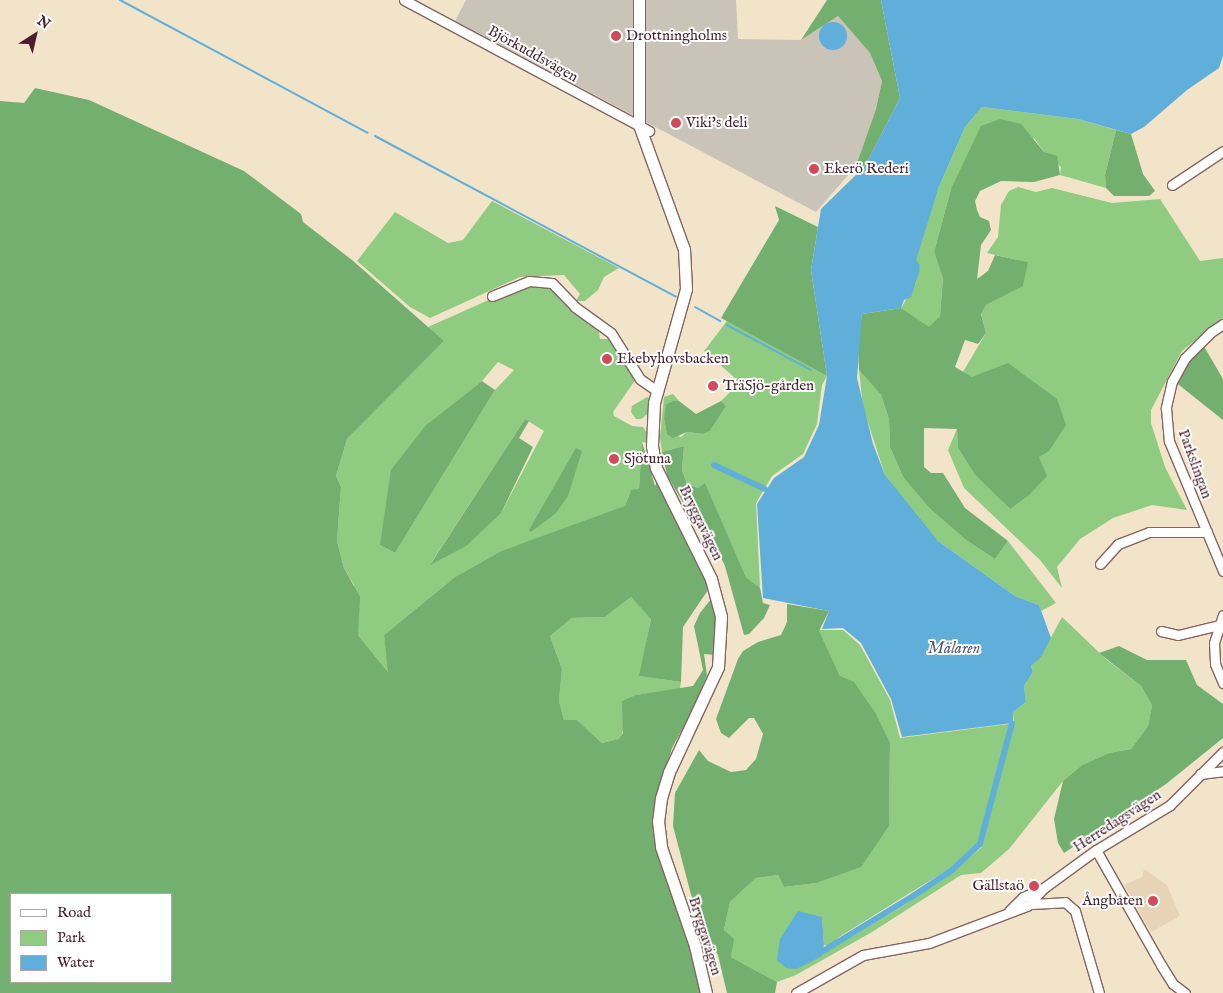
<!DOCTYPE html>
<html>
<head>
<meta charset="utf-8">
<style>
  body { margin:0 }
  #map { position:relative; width:1223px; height:993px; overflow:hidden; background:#f2e4c9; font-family:"IM FELL English",serif }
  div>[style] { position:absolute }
  .built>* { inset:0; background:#e7d4b7 }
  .industrial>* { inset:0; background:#cac3b8 }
  .green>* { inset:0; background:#8fcb80 }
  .forest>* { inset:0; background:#73af6e }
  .water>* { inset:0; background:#5fafda }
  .round { border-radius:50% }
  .stream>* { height:2px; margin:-1px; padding:0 1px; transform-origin:1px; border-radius:1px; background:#5fafda }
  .canal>* { height:6px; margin:-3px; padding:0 3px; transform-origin:3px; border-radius:3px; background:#5fafda }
  .roads { filter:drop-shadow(1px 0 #856462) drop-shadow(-1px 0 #856462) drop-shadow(0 1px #856462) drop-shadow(0 -1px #856462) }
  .minor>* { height:9px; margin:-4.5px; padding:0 4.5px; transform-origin:4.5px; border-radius:4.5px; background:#fff }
  .major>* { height:11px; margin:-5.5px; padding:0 5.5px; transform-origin:5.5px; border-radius:5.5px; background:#fff }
  .dots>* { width:14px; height:14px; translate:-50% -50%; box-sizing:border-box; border:2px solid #fff; border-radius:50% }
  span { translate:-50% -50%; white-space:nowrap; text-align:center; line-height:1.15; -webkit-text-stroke:4px #fff; paint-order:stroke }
  .poi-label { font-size:15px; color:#4a1f2b }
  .left { translate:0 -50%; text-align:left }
  .right { translate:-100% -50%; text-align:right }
  .street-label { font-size:15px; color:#4a1f2b }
  .water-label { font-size:16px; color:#525971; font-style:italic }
  .legend { position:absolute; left:10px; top:893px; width:162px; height:90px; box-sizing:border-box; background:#fff; border:1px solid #b7a5aa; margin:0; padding:6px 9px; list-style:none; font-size:15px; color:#4a1f2b }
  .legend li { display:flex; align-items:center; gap:10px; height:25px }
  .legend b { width:25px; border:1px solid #b7a5aa }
  .north { position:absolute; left:10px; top:10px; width:50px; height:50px; -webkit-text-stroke:4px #fff; paint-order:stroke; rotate:35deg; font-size:14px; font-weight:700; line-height:20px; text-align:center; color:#4a1f2b }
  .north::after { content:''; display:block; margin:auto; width:18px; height:22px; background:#4a1f2b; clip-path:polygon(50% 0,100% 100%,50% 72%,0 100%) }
</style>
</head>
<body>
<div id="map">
  <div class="built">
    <div style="clip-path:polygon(1144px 869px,1167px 885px,1180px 916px,1151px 932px,1124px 885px,1142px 877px)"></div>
  </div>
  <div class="industrial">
    <div style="clip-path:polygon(466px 0,736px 0,738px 39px,801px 40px,838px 16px,870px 53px,882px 81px,876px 109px,856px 166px,816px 212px,455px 21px)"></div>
  </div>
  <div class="green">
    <div style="clip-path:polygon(982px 107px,1078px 119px,1116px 130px,1105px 175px,1106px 188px,1060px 175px,1061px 167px,1044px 152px,1034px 138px,951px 189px,934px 252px,943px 277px,940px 316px,929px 328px,901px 308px,916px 283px,920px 265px,915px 260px,939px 187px,965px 127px)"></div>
    <div style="clip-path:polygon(1018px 187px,1036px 192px,1052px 188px,1112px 203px,1160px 199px,1200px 261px,1223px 258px,1223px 318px,1182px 351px,1151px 410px,1151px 423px,1165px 467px,1187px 510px,1152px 505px,1113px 518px,1080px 539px,1057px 567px,1062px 588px,1040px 560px,964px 488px,948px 450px,957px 429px,958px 448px,975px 475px,1010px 509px,972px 377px,963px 372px,986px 333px,981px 313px,986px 305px,1023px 285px,1027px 262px,987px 253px,998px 237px,1001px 205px,1009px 191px)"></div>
    <div style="clip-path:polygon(492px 201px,619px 268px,604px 277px,598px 290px,585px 301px,576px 301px,580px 294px,564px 275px,520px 277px,430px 318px,410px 307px,357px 261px,395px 212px,448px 243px,463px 240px)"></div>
    <div style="clip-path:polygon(evenodd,529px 282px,552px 284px,598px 326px,600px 339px,611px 339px,636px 379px,613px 412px,614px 416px,632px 426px,643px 427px,647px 433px,647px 443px,642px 442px,639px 490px,631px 490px,625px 506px,608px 514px,501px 551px,455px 577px,384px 635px,389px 673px,358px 635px,354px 585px,344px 568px,337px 541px,341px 487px,336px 476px,347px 439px,443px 342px,428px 327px,529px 282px,498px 362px,514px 370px,495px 390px,395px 553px,380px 545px,426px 425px,482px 381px,498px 362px,529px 282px,525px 419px,544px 431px,501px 513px,431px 563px,525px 419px)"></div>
    <div style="clip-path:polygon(727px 321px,827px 376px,822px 385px,817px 424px,803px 454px,772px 476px,756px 503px,760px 588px,746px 577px,705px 484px,698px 488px,687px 484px,682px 470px,684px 446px,662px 452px,660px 437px,664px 397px,673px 394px,679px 401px,671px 401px,664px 419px,667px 433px,681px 437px,687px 432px,703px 434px,710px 431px,726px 406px,721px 401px,731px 391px,734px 377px,704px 351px)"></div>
    <div style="clip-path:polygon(859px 370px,881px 395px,889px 419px,890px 447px,903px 477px,929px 508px,966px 540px,995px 559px,1008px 541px,1056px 603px,1041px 611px,1039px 605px,1015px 596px,938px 541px,919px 521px,885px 475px,863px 407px)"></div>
    <div style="clip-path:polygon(647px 397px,650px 398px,649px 413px,641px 419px,636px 419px,631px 412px,632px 406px)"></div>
    <div style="clip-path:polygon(631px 597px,651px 618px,640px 676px,681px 682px,680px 689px,636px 695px,620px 739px,602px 743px,577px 720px,564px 720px,559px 701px,562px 669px,550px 636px,572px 618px,605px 617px)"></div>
    <div style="clip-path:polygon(1062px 617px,1107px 660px,1141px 686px,1152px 705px,1148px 726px,1131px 749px,1109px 753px,1082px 765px,1063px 781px,1009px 849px,981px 873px,961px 875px,872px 932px,796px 975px,777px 982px,731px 957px,733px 939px,724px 930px,730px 902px,756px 878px,778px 875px,784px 887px,817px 883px,860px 867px,889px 826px,890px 743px,840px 676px,818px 630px,843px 630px,860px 645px,890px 700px,900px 738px,1009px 724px,978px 844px,947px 870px,839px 937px,830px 946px,824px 945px,822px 917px,797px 969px,906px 904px,951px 873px,982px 847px,1014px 723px,1013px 712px,1026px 702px,1024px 686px,1033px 672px,1031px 666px,1041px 656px)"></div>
  </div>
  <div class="forest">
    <div style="clip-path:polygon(827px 0,881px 0,900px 98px,865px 166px,856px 166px,876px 109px,882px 81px,870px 53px,838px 16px,801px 40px)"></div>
    <div style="clip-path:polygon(evenodd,35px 88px,89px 100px,244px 171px,301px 214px,303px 222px,352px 260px,444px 341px,347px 439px,336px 476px,341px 487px,337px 541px,344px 568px,360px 597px,358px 635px,388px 672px,384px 635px,455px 577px,501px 551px,625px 506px,631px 490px,639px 489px,642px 442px,655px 486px,657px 482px,662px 488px,705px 577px,708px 590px,683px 627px,681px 682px,639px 676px,651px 619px,631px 597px,605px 617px,572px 618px,550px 636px,562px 669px,559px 701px,564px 720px,577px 720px,602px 743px,619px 739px,623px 733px,622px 701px,636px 695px,693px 686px,703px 670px,694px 626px,700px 613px,712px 598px,716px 613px,715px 655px,704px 654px,707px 675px,695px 706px,672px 748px,655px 808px,703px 993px,0 993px,0 101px,24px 103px,35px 88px,11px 894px,171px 894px,171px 982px,11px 982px,11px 894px)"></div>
    <div style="clip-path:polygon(1000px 119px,1021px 124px,1044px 152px,1057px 156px,1060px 175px,1034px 182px,1001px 181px,980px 191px,975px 201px,977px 210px,980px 217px,989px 221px,991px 230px,981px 245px,977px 279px,988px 271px,995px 255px,1028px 262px,1023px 286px,986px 305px,981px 314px,986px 333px,978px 344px,965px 340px,955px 367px,972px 377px,1008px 363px,1057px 399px,1066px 425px,1049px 451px,1039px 457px,1047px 476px,1029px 495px,1010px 509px,975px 475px,958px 448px,957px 429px,924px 428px,924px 467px,931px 473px,943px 473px,965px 508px,1008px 541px,995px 559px,966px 540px,929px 508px,903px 477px,890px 447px,889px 419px,881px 395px,859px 370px,858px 344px,862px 314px,901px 308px,929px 327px,940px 316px,943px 278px,934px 252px,951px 189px,981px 126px)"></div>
    <div style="clip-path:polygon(1116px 130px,1131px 134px,1143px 174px,1155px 191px,1149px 196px,1114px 196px,1106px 188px,1105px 175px)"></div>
    <div style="clip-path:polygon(775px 206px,818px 227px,811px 270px,827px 376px,721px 318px,779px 220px)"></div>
    <div style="clip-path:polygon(1202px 343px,1223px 379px,1223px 420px,1174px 381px)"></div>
    <div style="clip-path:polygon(482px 381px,495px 390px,395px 553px,380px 545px,391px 470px,426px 425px)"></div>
    <div style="clip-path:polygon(672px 401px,679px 401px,696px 414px,721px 401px,726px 406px,710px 431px,703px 434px,687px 432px,673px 438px,667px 434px,664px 419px,666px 405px)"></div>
    <div style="clip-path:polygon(525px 419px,529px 421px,519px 438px,533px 447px,501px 513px,466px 546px,430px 565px)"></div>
    <div style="clip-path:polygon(684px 446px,682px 470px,687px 484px,698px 488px,705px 483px,746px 577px,760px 588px,763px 603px,770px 605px,764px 618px,749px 634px,744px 635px,725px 566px,715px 545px,689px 513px,667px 475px,662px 452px)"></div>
    <div style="clip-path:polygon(576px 448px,582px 451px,568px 496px,556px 513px,531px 532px,529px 530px)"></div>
    <div style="clip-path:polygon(787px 604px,829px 611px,819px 631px,840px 676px,854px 682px,876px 714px,890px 743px,889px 826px,861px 867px,817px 883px,784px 887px,778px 875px,756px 878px,730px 902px,724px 930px,734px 939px,731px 957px,777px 982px,775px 993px,727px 993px,718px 955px,699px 925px,673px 826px,675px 793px,699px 750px,708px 761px,731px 772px,746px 770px,756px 759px,763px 734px,754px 718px,749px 718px,729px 738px,721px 733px,716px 719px,738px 659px,743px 651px,758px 642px,781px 635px,787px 622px)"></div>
    <div style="clip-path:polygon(1119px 646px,1147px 660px,1186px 660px,1197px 685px,1223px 704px,1223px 738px,1166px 784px,1064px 853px,1058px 843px,1054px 819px,1063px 781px,1082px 765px,1109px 753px,1131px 749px,1148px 726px,1152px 705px,1141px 686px,1099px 653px)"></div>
  </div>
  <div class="water">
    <div style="clip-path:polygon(881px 0,1223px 0,1223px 56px,1219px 68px,1187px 90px,1144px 127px,1131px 134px,1078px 119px,982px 107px,965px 127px,939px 187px,916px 260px,920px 265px,919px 273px,911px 297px,904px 300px,901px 308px,862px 314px,857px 378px,873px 444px,885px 475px,938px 541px,1015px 596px,1039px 605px,1051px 638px,1041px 657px,1031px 666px,1033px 672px,1024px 686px,1026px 702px,1013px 712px,1013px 723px,902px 737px,891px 699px,861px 643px,843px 628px,822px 629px,829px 611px,763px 598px,757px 504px,774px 478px,804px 457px,819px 425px,827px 376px,811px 270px,821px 209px,865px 166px,900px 98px)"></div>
    <div class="round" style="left:819px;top:22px;width:28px;height:28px"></div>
    <div style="clip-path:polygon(798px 911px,822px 917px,824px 945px,822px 956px,797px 969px,786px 968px,777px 960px,780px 939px)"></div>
  </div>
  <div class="stream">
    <div style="left:120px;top:0;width:281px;rotate:28.2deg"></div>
    <div style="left:375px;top:136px;width:341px;rotate:28.1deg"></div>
    <div style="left:695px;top:307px;width:29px;rotate:29deg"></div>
    <div style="left:727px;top:325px;width:95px;rotate:28.2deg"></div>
  </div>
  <div class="canal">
    <div style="left:714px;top:465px;width:56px;rotate:25.2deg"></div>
    <div style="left:823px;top:951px;width:105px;rotate:-31.4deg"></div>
    <div style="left:913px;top:896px;width:47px;rotate:-33.7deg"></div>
    <div style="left:952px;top:870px;width:38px;rotate:-43deg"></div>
    <div style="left:980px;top:844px;width:125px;rotate:-75.2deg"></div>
  </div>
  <div class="roads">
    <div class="minor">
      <div style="left:404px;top:0;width:278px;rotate:28.1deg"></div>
      <div style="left:1172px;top:185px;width:61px;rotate:-33.7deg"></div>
      <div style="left:492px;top:296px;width:40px;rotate:-22deg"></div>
      <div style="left:529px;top:281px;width:23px;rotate:5deg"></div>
      <div style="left:552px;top:283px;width:33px;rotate:46deg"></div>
      <div style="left:575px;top:307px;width:44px;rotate:35.8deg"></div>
      <div style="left:611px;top:333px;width:54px;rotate:57.8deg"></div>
      <div style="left:640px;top:379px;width:21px;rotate:35deg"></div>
      <div style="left:1223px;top:324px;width:14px;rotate:146deg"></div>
      <div style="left:1211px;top:332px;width:37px;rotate:135deg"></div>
      <div style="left:1185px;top:358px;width:26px;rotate:119deg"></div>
      <div style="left:1172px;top:381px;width:28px;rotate:103deg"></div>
      <div style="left:1166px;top:408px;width:33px;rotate:85deg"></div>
      <div style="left:1169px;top:441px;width:141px;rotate:67.4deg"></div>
      <div style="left:1100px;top:564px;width:27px;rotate:-48deg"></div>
      <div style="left:1118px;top:544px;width:33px;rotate:-21deg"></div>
      <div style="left:1149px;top:532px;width:58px"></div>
      <div style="left:1223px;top:615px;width:29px;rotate:108deg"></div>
      <div style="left:1214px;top:643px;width:21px;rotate:87deg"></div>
      <div style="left:1215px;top:664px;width:21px;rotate:67deg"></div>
      <div style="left:1161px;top:631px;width:17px;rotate:13deg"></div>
      <div style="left:1178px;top:635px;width:42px;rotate:-13.7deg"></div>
      <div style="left:1200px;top:774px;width:23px;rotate:-7deg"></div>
      <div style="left:1096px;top:850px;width:132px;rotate:60.5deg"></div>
      <div style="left:1161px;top:965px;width:22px;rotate:58deg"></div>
      <div style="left:1173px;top:984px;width:15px;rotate:37deg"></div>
      <div style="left:1031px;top:904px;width:34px;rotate:-3deg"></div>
      <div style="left:1065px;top:902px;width:13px;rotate:42deg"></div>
      <div style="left:1075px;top:911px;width:85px;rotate:73.7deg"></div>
      <div style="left:1009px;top:911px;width:20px;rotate:-45deg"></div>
      <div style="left:1023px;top:897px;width:24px;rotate:-24deg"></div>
      <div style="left:1045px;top:887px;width:63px;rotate:-36deg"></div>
      <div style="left:1096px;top:850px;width:87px;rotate:-31.3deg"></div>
      <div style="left:1170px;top:805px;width:75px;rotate:-45deg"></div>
      <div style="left:796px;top:993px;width:77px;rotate:-29.6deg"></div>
      <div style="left:863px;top:955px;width:67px;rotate:-10.3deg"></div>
      <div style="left:929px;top:943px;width:105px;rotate:-20.7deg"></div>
      <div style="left:1027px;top:906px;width:26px;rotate:-47deg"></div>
    </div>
    <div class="major">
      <div style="left:639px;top:0;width:125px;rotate:90deg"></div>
      <div style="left:639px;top:125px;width:132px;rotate:70.1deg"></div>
      <div style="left:684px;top:249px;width:40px;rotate:87.1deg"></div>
      <div style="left:686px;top:289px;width:118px;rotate:105.7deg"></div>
      <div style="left:654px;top:403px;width:43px;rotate:92.7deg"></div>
      <div style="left:652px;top:446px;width:22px;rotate:80deg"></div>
      <div style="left:656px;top:468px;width:124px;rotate:63.6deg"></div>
      <div style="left:711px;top:579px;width:39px;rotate:75deg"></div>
      <div style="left:721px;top:617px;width:50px;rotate:93.4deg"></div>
      <div style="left:718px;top:667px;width:116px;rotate:115deg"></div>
      <div style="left:669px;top:772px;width:27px;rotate:107deg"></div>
      <div style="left:661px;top:798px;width:23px;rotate:97deg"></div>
      <div style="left:658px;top:821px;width:26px;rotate:83deg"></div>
      <div style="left:661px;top:847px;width:105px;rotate:71deg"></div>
      <div style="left:695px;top:946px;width:48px;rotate:76.8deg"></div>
    </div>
  </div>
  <div class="dots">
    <div style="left:616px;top:36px;background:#d1495b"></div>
    <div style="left:676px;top:123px;background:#d1495b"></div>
    <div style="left:814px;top:169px;background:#d1495b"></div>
    <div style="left:607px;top:359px;background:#d1495b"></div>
    <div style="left:713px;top:386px;background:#d1495b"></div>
    <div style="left:614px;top:459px;background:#d1495b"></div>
    <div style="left:1034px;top:886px;background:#d1495b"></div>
    <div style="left:1153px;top:901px;background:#d1495b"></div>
  </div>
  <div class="poi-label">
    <span class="left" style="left:626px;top:36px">Drottningholms</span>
    <span class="left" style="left:686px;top:123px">Viki's deli</span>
    <span class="left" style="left:824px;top:169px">Ekerö Rederi</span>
    <span class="left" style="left:617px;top:359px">Ekebyhovsbacken</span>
    <span class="left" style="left:723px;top:386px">TräSjö-gården</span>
    <span class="left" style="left:624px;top:459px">Sjötuna</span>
    <span class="right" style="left:1024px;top:886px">Gällstaö</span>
    <span class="right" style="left:1143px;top:901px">Ångbåten</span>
  </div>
  <div class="street-label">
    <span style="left:533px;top:54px;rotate:29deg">Björkuddsvägen</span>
    <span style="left:1195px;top:464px;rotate:70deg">Parkslingan</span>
    <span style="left:701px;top:523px;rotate:64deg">Bryggavägen</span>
    <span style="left:1117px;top:821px;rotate:-33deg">Herredagsvägen</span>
    <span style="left:705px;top:936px;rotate:73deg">Bryggavägen</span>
  </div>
  <div class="water-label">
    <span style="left:954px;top:649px">Mälaren</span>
  </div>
  <ul class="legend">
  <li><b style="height:6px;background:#fff"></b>Road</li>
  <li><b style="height:14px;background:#8fcb80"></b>Park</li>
  <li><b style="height:14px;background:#5fafda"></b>Water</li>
  </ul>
  <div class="north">N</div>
</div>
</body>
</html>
